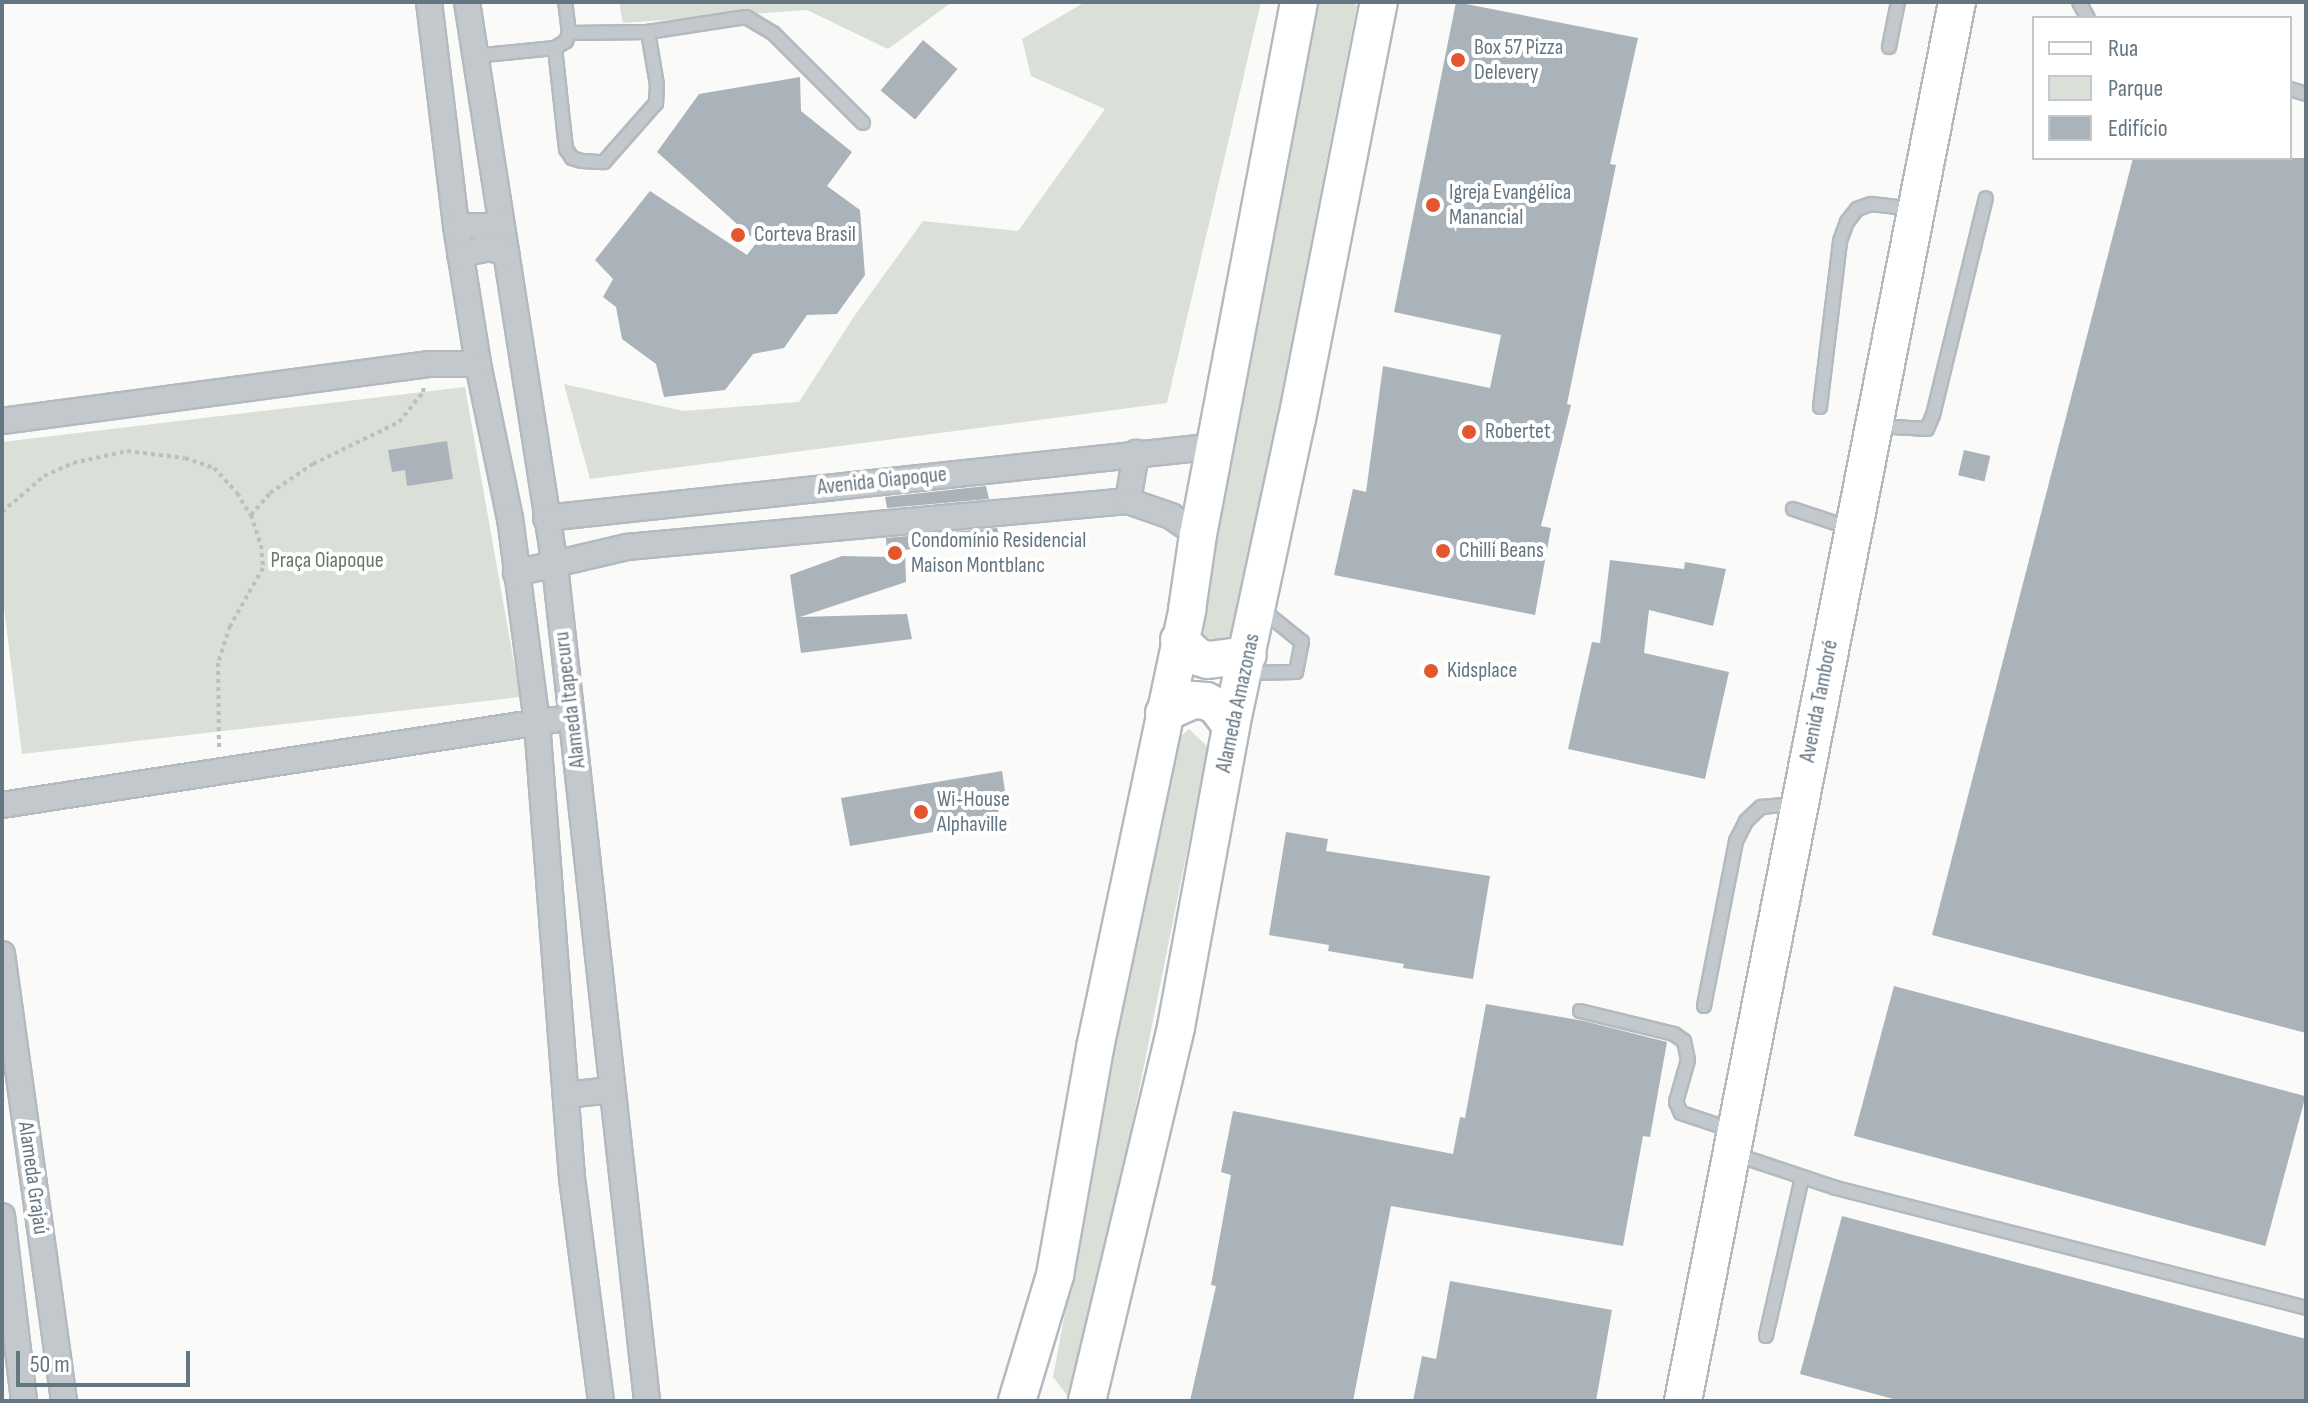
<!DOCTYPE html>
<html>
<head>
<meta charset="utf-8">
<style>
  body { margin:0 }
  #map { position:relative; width:2308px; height:1403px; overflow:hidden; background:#fafaf8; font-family:"Sofia Sans Condensed",sans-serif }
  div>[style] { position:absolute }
  .green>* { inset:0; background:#dadfd7 }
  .building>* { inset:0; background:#aab3b9; transform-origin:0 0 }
  .path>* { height:4px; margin-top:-2px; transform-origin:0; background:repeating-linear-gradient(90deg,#bbbfc2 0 4px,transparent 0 8px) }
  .roads { filter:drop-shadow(2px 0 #b3babf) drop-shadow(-2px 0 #b3babf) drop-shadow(0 2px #b3babf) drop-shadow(0 -2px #b3babf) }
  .lane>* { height:12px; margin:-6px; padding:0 6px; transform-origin:6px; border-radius:6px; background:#c3c8cc }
  .street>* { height:24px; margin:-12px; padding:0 12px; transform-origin:12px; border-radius:12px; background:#c3c8cc }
  .secondary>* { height:36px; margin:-18px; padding:0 18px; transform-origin:18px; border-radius:18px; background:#fff }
  .dots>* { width:22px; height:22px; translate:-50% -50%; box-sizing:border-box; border:4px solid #fff; border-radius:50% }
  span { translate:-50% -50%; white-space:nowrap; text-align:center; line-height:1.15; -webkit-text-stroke:8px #fff; paint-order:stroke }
  .poi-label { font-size:22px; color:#657683 }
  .left { translate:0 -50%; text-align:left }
  .street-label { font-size:22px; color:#657683 }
  .park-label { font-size:22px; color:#687a64 }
  .frame { position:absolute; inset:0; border:4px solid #657683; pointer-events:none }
  .legend { position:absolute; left:2032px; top:16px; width:260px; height:144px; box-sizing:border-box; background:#fff; border:2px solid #c1c8cd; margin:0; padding:10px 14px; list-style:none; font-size:24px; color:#657683 }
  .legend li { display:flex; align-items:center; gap:16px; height:40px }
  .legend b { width:40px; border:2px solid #c1c8cd }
  .scale { position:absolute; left:16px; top:1351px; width:174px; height:36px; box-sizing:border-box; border:4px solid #657683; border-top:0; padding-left:10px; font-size:24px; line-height:28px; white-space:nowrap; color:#657683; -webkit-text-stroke:6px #fff; paint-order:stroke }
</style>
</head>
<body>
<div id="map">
  <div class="green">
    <div style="clip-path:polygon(619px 2px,952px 2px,888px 49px,807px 10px,623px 23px)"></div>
    <div style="clip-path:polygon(1095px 2px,1261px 2px,1167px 403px,590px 479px,564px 384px,683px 411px,799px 402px,855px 315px,923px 221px,1018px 231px,1105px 109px,1031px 76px,1022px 39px,1082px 4px)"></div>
    <div style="clip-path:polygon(1318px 2px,1352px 2px,1357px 6px,1235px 632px,1223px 641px,1199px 636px,1197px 616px,1313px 6px)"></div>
    <div style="clip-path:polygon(465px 387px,520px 697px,22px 754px,2px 591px,2px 442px)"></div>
    <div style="clip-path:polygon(1189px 729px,1208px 747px,1080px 1384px,1069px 1398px,1053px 1377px,1141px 906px,1177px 740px)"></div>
  </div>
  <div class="building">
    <div style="clip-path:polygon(1456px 2px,1638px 38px,1610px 164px,1616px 165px,1567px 404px,1571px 405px,1541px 526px,1551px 528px,1535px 615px,1334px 575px,1353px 489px,1366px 492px,1383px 366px,1490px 388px,1501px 335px,1394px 312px)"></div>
    <div style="left:923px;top:40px;width:45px;height:66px;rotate:40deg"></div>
    <div style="clip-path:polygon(800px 77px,801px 111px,852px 152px,827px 186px,860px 210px,865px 275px,837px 314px,807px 315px,784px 348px,753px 354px,725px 390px,664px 397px,656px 364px,622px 339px,616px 307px,603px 297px,613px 279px,595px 260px,650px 191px,747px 255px,757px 242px,657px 152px,699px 94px)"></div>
    <div style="clip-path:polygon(2133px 158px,2306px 158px,2306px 1033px,1932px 935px)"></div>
    <div style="clip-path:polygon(447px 441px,453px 479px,407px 486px,405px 470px,392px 472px,388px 450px)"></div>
    <div style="left:1964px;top:450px;width:27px;height:26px;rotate:13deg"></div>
    <div style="clip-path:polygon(986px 486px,989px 499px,887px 508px,885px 497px)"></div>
    <div style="clip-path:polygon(997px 528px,999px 534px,905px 550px,906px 582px,800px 617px,907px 614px,912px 639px,801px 653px,790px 575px,842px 556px,887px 557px,886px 538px)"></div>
    <div style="clip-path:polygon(1610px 560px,1684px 569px,1685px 562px,1726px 569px,1713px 626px,1649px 610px,1644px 653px,1729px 672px,1705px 779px,1568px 749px,1592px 642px,1600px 643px)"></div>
    <div style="clip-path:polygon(1002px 771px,1006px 798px,998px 803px,999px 821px,850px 846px,841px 798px)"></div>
    <div style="clip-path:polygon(1286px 832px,1328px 839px,1326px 851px,1490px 876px,1473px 979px,1403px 968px,1404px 964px,1328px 951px,1329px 945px,1269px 935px)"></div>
    <div style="left:1894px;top:986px;width:426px;height:155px;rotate:15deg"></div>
    <div style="clip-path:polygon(1486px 1004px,1584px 1021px,1667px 1042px,1650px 1137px,1643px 1136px,1623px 1246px,1391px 1206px,1353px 1401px,1190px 1401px,1216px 1286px,1211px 1285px,1231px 1175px,1221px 1172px,1233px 1111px,1453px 1154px,1460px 1117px,1465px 1118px)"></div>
    <div style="clip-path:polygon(1842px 1216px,2306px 1339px,2306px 1401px,1901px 1401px,1800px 1374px)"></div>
    <div style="clip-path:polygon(1450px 1281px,1612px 1310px,1596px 1401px,1413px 1401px,1422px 1356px,1436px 1359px)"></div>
  </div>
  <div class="path">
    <div style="left:2px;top:512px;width:55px;rotate:-40.6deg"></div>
    <div style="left:44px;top:476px;width:32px;rotate:-24deg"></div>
    <div style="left:73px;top:463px;width:55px;rotate:-12.5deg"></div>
    <div style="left:127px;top:451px;width:58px;rotate:6.9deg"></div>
    <div style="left:185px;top:458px;width:31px;rotate:19deg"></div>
    <div style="left:214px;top:468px;width:34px;rotate:47deg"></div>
    <div style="left:237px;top:493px;width:26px;rotate:58deg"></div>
    <div style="left:251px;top:515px;width:32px;rotate:72deg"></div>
    <div style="left:261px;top:545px;width:23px;rotate:85deg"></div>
    <div style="left:263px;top:568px;width:67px;rotate:119.6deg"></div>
    <div style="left:230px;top:626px;width:39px;rotate:108deg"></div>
    <div style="left:218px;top:663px;width:86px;rotate:89.3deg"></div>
    <div style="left:251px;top:515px;width:29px;rotate:-49deg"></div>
    <div style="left:270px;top:493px;width:52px;rotate:-34deg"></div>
    <div style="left:313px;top:464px;width:96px;rotate:-26deg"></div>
    <div style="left:399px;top:422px;width:38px;rotate:-51deg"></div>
    <div style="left:423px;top:392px;width:6px;rotate:-81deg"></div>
  </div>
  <div class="roads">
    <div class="lane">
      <div style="left:2079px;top:2px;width:18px;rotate:61deg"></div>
      <div style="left:569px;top:33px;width:79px;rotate:-0.7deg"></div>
      <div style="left:648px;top:32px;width:99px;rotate:-8.7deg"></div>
      <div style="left:746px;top:17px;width:31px;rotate:31deg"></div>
      <div style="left:773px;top:33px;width:127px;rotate:45deg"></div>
      <div style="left:1889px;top:47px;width:46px;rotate:-78.7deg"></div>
      <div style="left:555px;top:48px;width:102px;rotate:83.8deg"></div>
      <div style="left:566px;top:149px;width:11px;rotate:56deg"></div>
      <div style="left:572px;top:158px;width:10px;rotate:17deg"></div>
      <div style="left:582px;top:161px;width:22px;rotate:3deg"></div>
      <div style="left:604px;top:162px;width:79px;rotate:-48.6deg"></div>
      <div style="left:656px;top:103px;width:18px;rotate:-87deg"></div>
      <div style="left:657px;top:85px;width:54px;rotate:-99.6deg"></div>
      <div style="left:474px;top:56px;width:81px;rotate:-5.6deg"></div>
      <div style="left:555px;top:48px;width:13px;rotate:-32deg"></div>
      <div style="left:566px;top:41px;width:9px;rotate:-69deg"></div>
      <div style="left:569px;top:33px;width:31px;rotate:-97deg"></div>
      <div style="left:2290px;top:89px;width:17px;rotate:17deg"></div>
      <div style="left:1820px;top:407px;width:167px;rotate:-83.1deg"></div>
      <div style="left:1840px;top:241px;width:20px;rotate:-70deg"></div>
      <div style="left:1847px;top:222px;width:16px;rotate:-52deg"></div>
      <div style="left:1857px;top:209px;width:15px;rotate:-20deg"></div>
      <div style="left:1871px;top:204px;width:44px;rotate:6.5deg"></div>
      <div style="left:1877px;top:426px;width:50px;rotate:3.4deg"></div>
      <div style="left:1927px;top:429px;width:15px;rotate:-67deg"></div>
      <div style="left:1933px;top:415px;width:223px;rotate:-76.3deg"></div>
      <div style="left:1793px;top:509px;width:60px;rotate:18.4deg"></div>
      <div style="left:1247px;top:673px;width:49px;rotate:-1.2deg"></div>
      <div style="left:1296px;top:672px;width:31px;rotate:-79deg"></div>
      <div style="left:1302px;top:642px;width:38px;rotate:-141deg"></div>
      <div style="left:1272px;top:618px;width:16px;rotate:-165deg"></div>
      <div style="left:1704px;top:1006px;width:168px;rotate:-79deg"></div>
      <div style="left:1736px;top:841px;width:22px;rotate:-63deg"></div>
      <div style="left:1746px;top:821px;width:21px;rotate:-43deg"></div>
      <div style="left:1761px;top:807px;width:34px;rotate:-5deg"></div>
      <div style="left:1580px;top:1011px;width:97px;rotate:13.7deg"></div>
      <div style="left:1674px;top:1034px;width:12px;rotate:35deg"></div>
      <div style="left:1684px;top:1041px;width:19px;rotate:78deg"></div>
      <div style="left:1688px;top:1060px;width:44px;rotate:105.9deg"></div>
      <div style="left:1676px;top:1102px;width:12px;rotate:66deg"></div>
      <div style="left:1681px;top:1113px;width:54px;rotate:18.4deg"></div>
      <div style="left:1734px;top:1154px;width:108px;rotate:18.4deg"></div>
      <div style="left:1836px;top:1188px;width:485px;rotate:14.3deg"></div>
      <div style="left:1766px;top:1336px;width:163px;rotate:-77.2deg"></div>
    </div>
    <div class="street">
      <div style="left:429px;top:2px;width:226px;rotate:83.1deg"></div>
      <div style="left:456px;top:226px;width:140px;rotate:80.9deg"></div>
      <div style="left:478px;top:364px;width:157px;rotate:78.3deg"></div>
      <div style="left:510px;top:518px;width:207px;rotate:82.5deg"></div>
      <div style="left:537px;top:723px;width:456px;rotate:85.6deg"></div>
      <div style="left:572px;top:1178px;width:225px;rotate:82.6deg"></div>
      <div style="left:467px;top:2px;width:571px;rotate:81.13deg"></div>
      <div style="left:555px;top:566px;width:840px;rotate:83.71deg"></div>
      <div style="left:456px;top:226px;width:46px"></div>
      <div style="left:460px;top:254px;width:31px;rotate:-11deg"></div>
      <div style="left:490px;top:248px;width:17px;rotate:17deg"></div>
      <div style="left:2px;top:421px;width:430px;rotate:-7.6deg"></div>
      <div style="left:428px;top:364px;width:50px"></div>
      <div style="left:1128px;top:501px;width:49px;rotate:-80.5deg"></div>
      <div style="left:546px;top:518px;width:675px;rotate:-6.12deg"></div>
      <div style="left:516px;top:573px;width:114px;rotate:-13.2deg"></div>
      <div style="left:627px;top:547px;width:503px;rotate:-5.25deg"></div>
      <div style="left:1128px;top:501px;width:46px;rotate:19.2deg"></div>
      <div style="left:1171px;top:516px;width:33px;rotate:35deg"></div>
      <div style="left:2px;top:805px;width:558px;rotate:-8.77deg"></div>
      <div style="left:2px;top:954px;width:451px;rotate:82.1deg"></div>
      <div style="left:566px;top:1095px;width:46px;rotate:-6.2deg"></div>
      <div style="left:2px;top:1216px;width:186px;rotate:83.2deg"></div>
    </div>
    <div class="secondary">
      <div style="left:1179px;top:640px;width:25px;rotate:42deg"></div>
      <div style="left:1198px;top:657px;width:10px;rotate:17deg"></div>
      <div style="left:1208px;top:660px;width:40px;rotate:-7.1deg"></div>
      <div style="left:1164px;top:713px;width:32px;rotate:-24deg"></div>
      <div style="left:1193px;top:700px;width:13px;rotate:4deg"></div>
      <div style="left:1206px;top:701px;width:11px;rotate:27deg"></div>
      <div style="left:1216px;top:706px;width:25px;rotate:53deg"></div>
      <div style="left:1017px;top:1401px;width:132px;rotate:-73.2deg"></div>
      <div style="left:1055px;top:1275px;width:230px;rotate:-80deg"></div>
      <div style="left:1095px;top:1048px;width:448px;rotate:-78.1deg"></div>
      <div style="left:1187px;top:610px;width:76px;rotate:-81.7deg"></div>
      <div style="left:1198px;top:535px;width:542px;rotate:-79.27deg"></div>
      <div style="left:1087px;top:1401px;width:384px;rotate:-76.6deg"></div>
      <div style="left:1176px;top:1027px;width:306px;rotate:-79.6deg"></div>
      <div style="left:1231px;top:726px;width:314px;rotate:-77.9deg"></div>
      <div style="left:1297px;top:419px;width:425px;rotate:-78.9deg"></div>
      <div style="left:1683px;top:1401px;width:1426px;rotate:-78.92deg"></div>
    </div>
  </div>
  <div class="dots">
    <div style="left:1458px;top:60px;background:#e4572e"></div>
    <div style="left:1433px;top:205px;background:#e4572e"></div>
    <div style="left:738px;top:235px;background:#e4572e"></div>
    <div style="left:1469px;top:432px;background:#e4572e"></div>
    <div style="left:1443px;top:551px;background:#e4572e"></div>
    <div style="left:895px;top:553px;background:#e4572e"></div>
    <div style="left:1431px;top:671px;background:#e4572e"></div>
    <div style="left:921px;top:812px;background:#e4572e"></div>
  </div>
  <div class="poi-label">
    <span class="left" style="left:1474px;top:60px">Box 57 Pizza<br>Delevery</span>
    <span class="left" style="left:1449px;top:205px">Igreja Evangélica<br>Manancial</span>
    <span class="left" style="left:754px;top:235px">Corteva Brasil</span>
    <span class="left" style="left:1485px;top:432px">Robertet</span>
    <span class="left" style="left:911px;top:553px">Condomínio Residencial<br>Maison Montblanc</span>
    <span class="left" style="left:1459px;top:551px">Chilli Beans</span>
    <span class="left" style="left:1447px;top:671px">Kidsplace</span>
    <span class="left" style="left:937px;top:812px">Wi-House<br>Alphaville</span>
  </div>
  <div class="street-label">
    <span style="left:882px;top:481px;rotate:-6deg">Avenida Oiapoque</span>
    <span style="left:570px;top:700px;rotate:-97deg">Alameda Itapecuru</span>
    <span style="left:1819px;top:701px;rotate:-79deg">Avenida Tamboré</span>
    <span style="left:1238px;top:703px;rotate:-78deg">Alameda Amazonas</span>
    <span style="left:33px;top:1178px;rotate:82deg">Alameda Grajaú</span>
  </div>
  <div class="park-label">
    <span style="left:327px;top:561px">Praça Oiapoque</span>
  </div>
  <div class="frame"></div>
  <ul class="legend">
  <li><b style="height:10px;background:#fff"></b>Rua</li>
  <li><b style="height:22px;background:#dadfd7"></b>Parque</li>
  <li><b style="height:22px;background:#aab3b9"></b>Edifício</li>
  </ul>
  <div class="scale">50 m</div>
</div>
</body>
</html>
